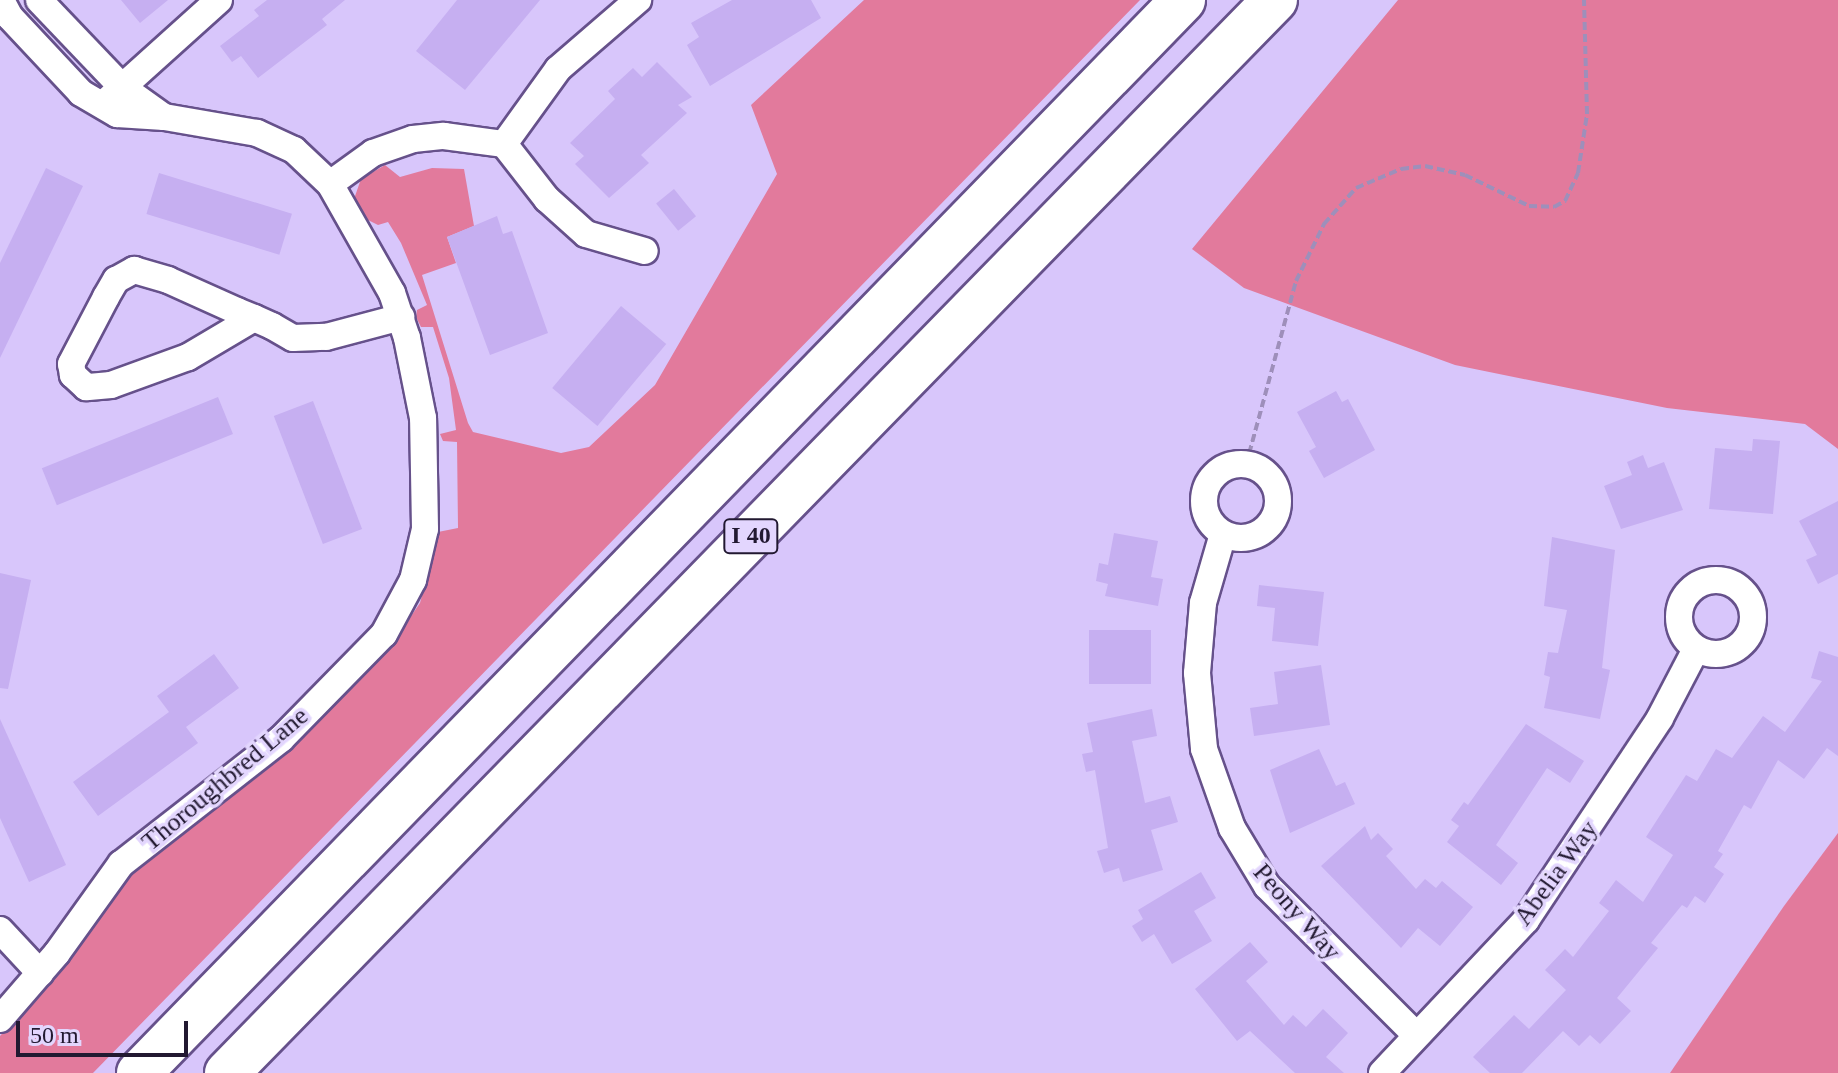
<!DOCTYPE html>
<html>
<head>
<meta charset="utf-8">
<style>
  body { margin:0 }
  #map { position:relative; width:1838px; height:1073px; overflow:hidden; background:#d8c6fb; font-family:Georgia,serif }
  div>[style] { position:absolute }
  .green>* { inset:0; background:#e27a9c }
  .building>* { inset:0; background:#c6aff1; transform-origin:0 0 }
  .path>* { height:4px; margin-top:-2px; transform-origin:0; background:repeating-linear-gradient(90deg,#9e8fba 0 8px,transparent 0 12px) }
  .roads { filter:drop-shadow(2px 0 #66518b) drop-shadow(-2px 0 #66518b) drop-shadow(0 2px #66518b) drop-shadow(0 -2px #66518b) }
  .minor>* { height:26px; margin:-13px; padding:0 13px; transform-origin:13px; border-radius:13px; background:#fff }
  .minor>.ring { margin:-13px; padding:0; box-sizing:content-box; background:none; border:26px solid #fff; border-radius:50% }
  .motorway>* { height:44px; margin:-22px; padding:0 22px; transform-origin:22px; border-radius:22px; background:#fff }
  span { translate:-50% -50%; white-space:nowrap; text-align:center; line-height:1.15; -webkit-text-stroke:7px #e3d6fe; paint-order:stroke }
  .shield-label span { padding:2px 6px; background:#e3d6fe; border:2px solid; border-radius:6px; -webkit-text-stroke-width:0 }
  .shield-label { font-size:24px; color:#221931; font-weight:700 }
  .street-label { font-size:26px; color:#221931 }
  .scale { position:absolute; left:16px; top:1021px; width:172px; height:36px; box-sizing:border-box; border:4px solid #221931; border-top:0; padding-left:10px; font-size:24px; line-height:28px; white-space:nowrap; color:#221931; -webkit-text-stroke:6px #e3d6fe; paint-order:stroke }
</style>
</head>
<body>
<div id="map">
  <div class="green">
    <div style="clip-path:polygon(864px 0,1140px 0,93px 1073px,0 1073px,0 1036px,60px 971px,125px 879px,297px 737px,390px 647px,420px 603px,438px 532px,458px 528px,457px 442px,443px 441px,440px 434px,456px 430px,449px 378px,433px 327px,421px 327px,416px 317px,417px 310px,427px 305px,401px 243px,388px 222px,378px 225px,362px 217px,354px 199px,361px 179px,385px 165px,400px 177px,432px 168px,464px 169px,474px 226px,447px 237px,456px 263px,422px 275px,468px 423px,473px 432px,561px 453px,589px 447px,655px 385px,777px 174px,751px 105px)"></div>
    <div style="clip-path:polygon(1398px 0,1838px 0,1838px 449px,1805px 424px,1667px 408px,1455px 365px,1244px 288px,1192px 249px)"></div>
    <div style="clip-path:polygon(1838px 833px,1838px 1073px,1670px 1073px,1784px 906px)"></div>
  </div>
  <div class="building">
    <div style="clip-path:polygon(121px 0,168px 0,140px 23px)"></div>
    <div style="clip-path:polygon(267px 0,345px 0,322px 19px,327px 25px,258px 78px,241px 56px,232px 62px,220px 46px,259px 16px,254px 10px)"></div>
    <div style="clip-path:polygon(457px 0,540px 0,465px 90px,416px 51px)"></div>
    <div style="clip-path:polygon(732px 0,811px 0,821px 18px,710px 86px,687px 45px,699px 37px,691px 23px)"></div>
    <div style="clip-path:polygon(657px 62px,692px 97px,678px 105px,687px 113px,641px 155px,649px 163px,609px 198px,575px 164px,584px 156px,570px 143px,615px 99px,608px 91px,633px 68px,642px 77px)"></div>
    <div style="clip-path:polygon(46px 168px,83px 186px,0 358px,0 263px)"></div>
    <div style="left:159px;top:173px;width:139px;height:43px;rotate:17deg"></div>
    <div style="left:674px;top:189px;width:35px;height:23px;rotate:51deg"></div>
    <div style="clip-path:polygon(497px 216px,503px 234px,512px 231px,548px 333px,490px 355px,447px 237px)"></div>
    <div style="left:621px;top:306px;width:59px;height:107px;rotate:40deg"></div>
    <div style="clip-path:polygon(1336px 391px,1342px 402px,1348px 399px,1375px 450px,1324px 478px,1309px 451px,1316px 447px,1297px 412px)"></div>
    <div style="left:218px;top:397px;width:40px;height:190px;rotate:68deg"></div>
    <div style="left:313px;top:401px;width:137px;height:42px;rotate:69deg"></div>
    <div style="clip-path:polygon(1753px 439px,1780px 441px,1773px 514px,1709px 509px,1715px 448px,1752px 451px)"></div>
    <div style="clip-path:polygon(1643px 455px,1648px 468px,1664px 462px,1683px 510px,1621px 529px,1604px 486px,1632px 475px,1627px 462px)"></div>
    <div style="clip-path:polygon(1838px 501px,1838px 574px,1818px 584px,1806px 560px,1817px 555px,1799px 521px)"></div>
    <div style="clip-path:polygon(1114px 533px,1158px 541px,1151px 577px,1163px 579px,1158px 606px,1105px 596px,1108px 584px,1096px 581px,1099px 563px,1108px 565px)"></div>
    <div style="clip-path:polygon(1552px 537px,1615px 550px,1602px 668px,1610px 670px,1600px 719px,1544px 708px,1550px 677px,1544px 675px,1548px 652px,1558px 653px,1567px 610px,1544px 606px)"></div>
    <div style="clip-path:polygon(0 573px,31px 580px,8px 689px,0 688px)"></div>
    <div style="clip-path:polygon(1259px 585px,1324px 592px,1318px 646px,1272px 641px,1275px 608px,1257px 606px)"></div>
    <div style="left:1151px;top:630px;width:54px;height:62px;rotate:90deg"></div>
    <div style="clip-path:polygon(1819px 651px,1838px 657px,1838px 756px,1827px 748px,1804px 779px,1778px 760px,1751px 809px,1744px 805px,1718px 851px,1723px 854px,1714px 867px,1724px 874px,1705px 903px,1695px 896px,1687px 908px,1682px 905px,1651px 943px,1658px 948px,1617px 998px,1631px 1011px,1600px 1044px,1590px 1035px,1579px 1046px,1563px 1031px,1522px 1073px,1490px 1073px,1473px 1057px,1514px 1015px,1529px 1029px,1566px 990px,1545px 970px,1565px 949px,1573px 957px,1609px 911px,1599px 903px,1616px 880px,1643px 902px,1673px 855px,1646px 837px,1686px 775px,1697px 781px,1716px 749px,1732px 758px,1763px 716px,1785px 732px,1822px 681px,1811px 678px)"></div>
    <div style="clip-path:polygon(214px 654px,239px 688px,186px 727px,198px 743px,98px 816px,73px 782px,169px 712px,157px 696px)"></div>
    <div style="clip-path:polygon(1321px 665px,1330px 725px,1254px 736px,1250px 708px,1278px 704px,1274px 672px)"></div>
    <div style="clip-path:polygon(1152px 709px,1157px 736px,1132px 741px,1145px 803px,1170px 796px,1178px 822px,1151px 830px,1163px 870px,1123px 882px,1119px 868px,1104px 873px,1097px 851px,1108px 848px,1095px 770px,1086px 772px,1082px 754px,1093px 752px,1087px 723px)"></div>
    <div style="clip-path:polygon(0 719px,66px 865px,29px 882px,0 818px)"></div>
    <div style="clip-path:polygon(1526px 724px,1584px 761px,1570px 783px,1547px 768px,1496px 845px,1518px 863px,1501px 885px,1447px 842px,1459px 826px,1451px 820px,1464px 802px,1468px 805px)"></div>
    <div style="clip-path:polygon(1319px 749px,1336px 786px,1345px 782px,1355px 804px,1290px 833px,1270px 770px)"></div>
    <div style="clip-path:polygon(1365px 826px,1371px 840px,1378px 833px,1393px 849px,1386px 856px,1416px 889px,1425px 879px,1436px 888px,1442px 881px,1473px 907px,1440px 946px,1418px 928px,1401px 948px,1321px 866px)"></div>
    <div style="clip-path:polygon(1201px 872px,1216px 898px,1194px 911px,1212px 941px,1172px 964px,1154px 934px,1142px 942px,1132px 926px,1143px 919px,1138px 910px)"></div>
    <div style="clip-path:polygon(1250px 942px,1268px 962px,1246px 981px,1284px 1025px,1293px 1015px,1306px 1027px,1323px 1009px,1348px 1033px,1326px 1057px,1344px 1073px,1295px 1073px,1250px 1031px,1237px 1041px,1195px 989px)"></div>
  </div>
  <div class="path">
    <div style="left:1246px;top:465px;width:191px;rotate:-74.8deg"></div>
    <div style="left:1296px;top:281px;width:64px;rotate:-63.8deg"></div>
    <div style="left:1324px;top:224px;width:48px;rotate:-48.4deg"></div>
    <div style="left:1356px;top:188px;width:49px;rotate:-22.9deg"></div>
    <div style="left:1401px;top:169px;width:24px;rotate:-7deg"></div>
    <div style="left:1425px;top:166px;width:41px;rotate:12.7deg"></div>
    <div style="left:1465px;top:175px;width:71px;rotate:25.8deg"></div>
    <div style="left:1529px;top:206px;width:25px;rotate:2deg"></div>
    <div style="left:1554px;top:207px;width:13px;rotate:-29deg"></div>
    <div style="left:1565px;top:201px;width:31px;rotate:-65deg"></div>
    <div style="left:1578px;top:173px;width:60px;rotate:-81.3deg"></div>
    <div style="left:1587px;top:114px;width:114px;rotate:-91.5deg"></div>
  </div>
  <div class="roads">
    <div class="minor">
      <div style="left:1px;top:0;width:19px;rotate:62deg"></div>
      <div style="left:10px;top:17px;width:104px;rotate:46.9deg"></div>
      <div style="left:81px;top:93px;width:42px;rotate:30.3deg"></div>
      <div style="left:117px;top:114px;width:47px;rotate:3.7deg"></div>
      <div style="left:109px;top:99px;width:148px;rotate:-42deg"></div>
      <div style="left:504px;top:144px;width:92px;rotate:-54.2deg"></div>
      <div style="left:558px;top:69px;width:106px;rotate:-40.8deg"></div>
      <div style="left:330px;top:184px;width:53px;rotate:-35.8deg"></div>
      <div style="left:373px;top:153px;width:42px;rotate:-19.3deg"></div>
      <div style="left:413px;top:139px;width:31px;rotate:-6deg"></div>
      <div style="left:444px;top:136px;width:61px;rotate:7.6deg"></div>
      <div style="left:504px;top:144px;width:70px;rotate:52deg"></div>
      <div style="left:547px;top:199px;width:52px;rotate:41.9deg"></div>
      <div style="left:586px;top:234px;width:61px;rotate:16.1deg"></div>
      <div style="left:254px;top:318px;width:77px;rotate:149.4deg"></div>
      <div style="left:188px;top:357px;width:82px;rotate:160deg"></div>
      <div style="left:111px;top:385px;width:25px;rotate:175deg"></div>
      <div style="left:86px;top:387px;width:18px;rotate:-137deg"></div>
      <div style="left:73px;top:375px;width:11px;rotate:-100deg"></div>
      <div style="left:71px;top:364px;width:76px;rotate:-62.4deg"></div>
      <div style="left:106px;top:297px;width:20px;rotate:-60deg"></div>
      <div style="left:116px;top:280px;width:21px;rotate:-29deg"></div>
      <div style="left:134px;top:270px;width:35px;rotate:16deg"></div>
      <div style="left:168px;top:280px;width:76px;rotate:24.2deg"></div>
      <div style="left:237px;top:311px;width:18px;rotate:22deg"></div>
      <div style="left:254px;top:318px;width:20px;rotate:24deg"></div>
      <div style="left:272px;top:326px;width:24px;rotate:30deg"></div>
      <div style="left:293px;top:338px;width:33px;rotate:-2deg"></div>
      <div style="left:326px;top:337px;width:78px;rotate:-14.9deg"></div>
      <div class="ring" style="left:1204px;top:464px;width:48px;height:48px"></div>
      <div style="left:1223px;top:534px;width:72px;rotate:106.2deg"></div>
      <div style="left:1203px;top:603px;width:70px;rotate:94.9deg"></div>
      <div style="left:1197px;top:673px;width:76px;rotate:84.7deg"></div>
      <div style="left:1204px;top:749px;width:84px;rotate:70.5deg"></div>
      <div style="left:1232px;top:828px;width:68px;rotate:58.9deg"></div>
      <div style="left:1267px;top:886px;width:209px;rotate:45deg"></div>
      <div class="ring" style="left:1679px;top:580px;width:48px;height:48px"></div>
      <div style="left:0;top:930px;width:59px;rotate:47.1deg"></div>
      <div style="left:0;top:1019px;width:87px;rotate:-49.2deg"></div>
      <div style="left:57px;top:953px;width:110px;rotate:-54.3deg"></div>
      <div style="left:121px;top:864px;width:203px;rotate:-38deg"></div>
      <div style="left:281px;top:739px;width:147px;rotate:-45.6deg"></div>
      <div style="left:384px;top:634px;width:61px;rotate:-61.8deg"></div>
      <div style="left:413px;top:580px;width:52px;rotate:-76.8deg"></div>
      <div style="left:425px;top:529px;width:111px;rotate:-91deg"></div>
      <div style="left:423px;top:418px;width:82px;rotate:-101.3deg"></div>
      <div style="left:407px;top:338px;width:47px;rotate:-108.4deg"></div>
      <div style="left:392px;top:293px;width:125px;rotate:-119.6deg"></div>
      <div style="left:330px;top:184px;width:50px;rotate:-136.6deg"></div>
      <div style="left:294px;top:150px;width:41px;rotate:-155.3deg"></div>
      <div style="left:257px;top:133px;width:94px;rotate:-170.2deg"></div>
      <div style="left:164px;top:117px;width:52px;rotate:-144.5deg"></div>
      <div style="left:122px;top:87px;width:120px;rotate:-133.7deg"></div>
      <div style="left:1382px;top:1073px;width:210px;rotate:-46.7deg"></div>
      <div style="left:1526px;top:920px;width:242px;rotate:-56.4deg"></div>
      <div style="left:1660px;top:718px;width:78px;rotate:-62.4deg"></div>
    </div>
    <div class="motorway">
      <div style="left:139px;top:1073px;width:1497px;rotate:-45.78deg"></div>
      <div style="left:227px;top:1073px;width:1500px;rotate:-45.68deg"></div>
    </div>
  </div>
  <div class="shield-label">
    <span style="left:751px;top:536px">I 40</span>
  </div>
  <div class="street-label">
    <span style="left:225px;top:779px;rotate:-40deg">Thoroughbred Lane</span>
    <span style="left:1556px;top:873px;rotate:-54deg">Abelia Way</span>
    <span style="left:1297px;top:912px;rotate:49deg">Peony Way</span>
  </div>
  <div class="scale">50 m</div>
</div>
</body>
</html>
